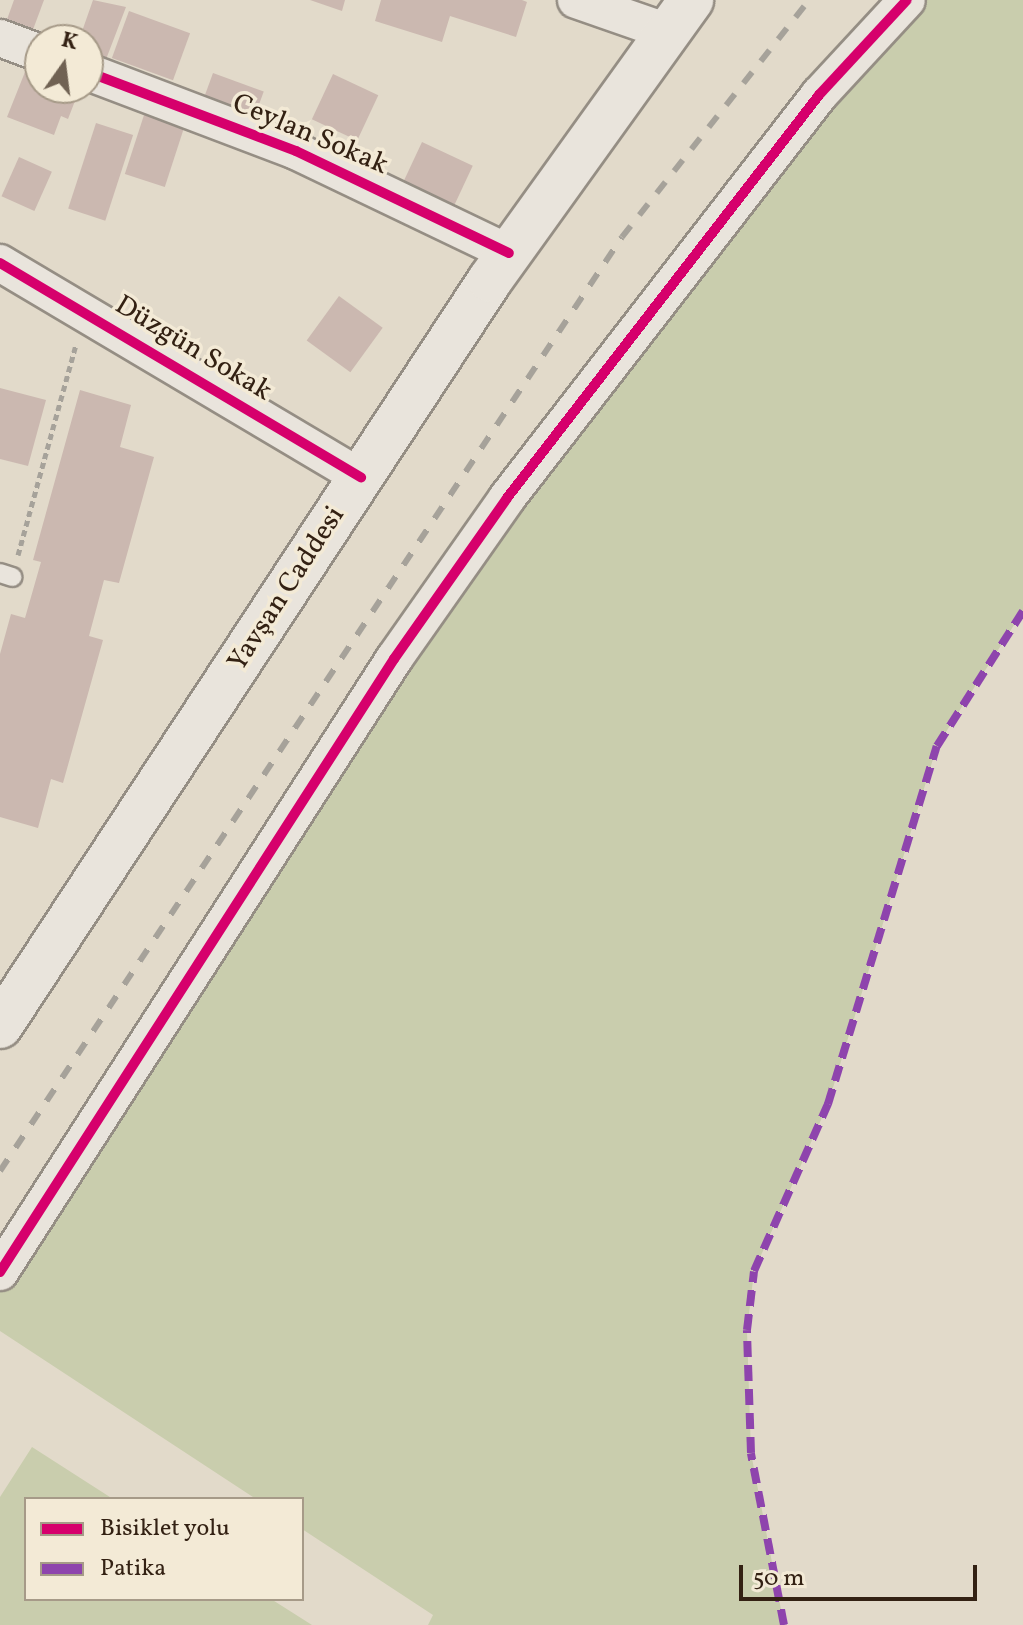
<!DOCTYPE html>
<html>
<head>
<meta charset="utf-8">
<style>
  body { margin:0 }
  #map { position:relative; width:1023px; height:1625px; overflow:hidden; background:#e2daca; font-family:Vollkorn,serif }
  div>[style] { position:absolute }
  .green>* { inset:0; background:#c9cdad }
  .building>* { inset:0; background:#cbb8b0; transform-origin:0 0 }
  .path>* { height:5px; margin-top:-2.5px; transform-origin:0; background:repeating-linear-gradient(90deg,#a6a29a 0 6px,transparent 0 10px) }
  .roads { filter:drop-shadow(2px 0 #958e84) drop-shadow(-2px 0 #958e84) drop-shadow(0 2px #958e84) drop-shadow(0 -2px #958e84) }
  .lane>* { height:18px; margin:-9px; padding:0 9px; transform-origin:9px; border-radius:9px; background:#e9e4dc }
  .street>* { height:36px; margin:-18px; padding:0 18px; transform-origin:18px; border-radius:18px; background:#e9e4dc }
  .secondary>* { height:44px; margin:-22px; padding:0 22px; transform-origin:22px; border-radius:22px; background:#e9e4dc }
  .rail>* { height:6px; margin-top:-3px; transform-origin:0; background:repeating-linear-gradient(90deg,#a6a29a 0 14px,transparent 0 28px) }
  .quiet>* { height:8px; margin-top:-4px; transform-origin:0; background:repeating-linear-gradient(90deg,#8e44ad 0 16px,transparent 0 24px) }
  .cycleway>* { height:10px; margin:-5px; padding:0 5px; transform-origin:5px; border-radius:5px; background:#d6006c }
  span { translate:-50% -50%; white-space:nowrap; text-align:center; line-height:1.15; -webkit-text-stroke:7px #f3ead6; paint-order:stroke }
  .street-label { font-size:28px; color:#332113 }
  .legend { position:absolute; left:24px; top:1497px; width:280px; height:104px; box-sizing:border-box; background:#f3ead6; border:2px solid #a69a88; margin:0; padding:10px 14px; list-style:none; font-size:24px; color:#332113 }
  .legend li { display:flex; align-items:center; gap:16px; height:40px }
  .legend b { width:40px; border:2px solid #a69a88 }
  .north { position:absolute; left:24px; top:24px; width:80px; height:80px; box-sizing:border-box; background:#f3ead6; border:2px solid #a69a88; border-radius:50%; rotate:14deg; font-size:22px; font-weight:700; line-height:32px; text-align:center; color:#332113 }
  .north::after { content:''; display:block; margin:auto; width:28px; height:36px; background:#706253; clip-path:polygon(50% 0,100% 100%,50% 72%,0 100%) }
  .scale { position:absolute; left:739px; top:1565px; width:238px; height:36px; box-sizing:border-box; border:4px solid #332113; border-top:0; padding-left:10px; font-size:24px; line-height:28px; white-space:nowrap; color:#332113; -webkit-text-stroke:6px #f3ead6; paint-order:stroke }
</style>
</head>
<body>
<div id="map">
  <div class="green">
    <div style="clip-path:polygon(907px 0,1023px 0,1023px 611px,937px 746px,828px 1104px,754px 1271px,747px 1331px,751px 1453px,784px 1625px,428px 1625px,433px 1615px,302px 1529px,302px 1499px,256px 1499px,0 1331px,0 1272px,394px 659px)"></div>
    <div style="clip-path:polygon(32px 1447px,113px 1499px,26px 1499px,26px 1599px,271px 1599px,312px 1625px,0 1625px,0 1497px)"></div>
  </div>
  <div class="building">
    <div style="clip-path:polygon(14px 0,44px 0,31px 35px,5px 25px)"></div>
    <div style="clip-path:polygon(93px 0,126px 7px,105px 62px,88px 56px,88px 40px,79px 40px)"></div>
    <div style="clip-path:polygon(310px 0,345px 0,342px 11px)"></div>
    <div style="clip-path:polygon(381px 0,522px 0,527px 2px,516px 37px,450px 16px,442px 42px,375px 21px)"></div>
    <div style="left:129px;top:11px;width:65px;height:50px;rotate:20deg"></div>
    <div style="clip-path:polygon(27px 67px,40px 72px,40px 88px,80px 88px,68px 119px,61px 116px,54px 135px,7px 117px)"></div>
    <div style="left:213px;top:73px;width:54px;height:29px;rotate:20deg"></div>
    <div style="left:333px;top:74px;width:50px;height:50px;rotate:25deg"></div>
    <div style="left:144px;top:115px;width:42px;height:62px;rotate:18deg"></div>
    <div style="left:96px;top:123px;width:39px;height:90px;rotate:18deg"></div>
    <div style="left:422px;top:142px;width:56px;height:47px;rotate:25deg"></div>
    <div style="left:19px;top:157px;width:36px;height:43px;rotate:24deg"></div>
    <div style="left:339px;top:296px;width:54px;height:55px;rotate:36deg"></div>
    <div style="clip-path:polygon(0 388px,46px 400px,28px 466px,0 459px)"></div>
    <div style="clip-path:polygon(80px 390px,131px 405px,120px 447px,154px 457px,119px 583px,104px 580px,89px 636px,103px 640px,63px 783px,51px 779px,38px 828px,0 817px,0 654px,11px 614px,25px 618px,41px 562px,33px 560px)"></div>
  </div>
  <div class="path">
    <div style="left:18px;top:555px;width:218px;rotate:-74.6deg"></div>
  </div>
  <div class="roads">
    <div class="lane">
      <div style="left:0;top:573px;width:13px;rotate:18deg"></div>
    </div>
    <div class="street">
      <div style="left:576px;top:0;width:94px;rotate:19.2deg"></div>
      <div style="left:0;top:38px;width:43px;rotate:20.6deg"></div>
      <div style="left:88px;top:72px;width:222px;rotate:20.8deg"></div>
      <div style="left:296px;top:151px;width:236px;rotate:25.6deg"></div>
      <div style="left:0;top:263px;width:420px;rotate:30.7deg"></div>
      <div style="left:0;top:1272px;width:729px;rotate:-57.27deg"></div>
      <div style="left:394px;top:659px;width:197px;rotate:-54.9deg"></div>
      <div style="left:507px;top:498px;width:510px;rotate:-52.25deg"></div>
      <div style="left:819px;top:95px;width:129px;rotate:-47.2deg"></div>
    </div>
    <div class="secondary">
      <div style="left:0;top:1026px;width:893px;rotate:-56.7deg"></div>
      <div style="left:490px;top:280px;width:345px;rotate:-54.3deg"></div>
    </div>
  </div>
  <div class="rail">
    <div style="left:0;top:1171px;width:1122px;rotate:-56.34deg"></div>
    <div style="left:622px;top:237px;width:302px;rotate:-51.7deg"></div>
  </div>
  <div class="quiet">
    <div style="left:784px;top:1625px;width:175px;rotate:-100.9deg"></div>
    <div style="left:751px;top:1453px;width:123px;rotate:-91.9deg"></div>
    <div style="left:747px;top:1330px;width:59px;rotate:-83.2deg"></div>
    <div style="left:754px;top:1271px;width:183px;rotate:-66.1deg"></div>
    <div style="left:828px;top:1104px;width:374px;rotate:-73.1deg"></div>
    <div style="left:937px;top:746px;width:160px;rotate:-57.5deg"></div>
  </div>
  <div class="cycleway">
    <div style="left:88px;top:72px;width:222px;rotate:20.8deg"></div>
    <div style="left:296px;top:151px;width:236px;rotate:25.6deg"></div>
    <div style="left:0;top:263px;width:420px;rotate:30.7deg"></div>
    <div style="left:0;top:1272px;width:729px;rotate:-57.27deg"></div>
    <div style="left:394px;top:659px;width:197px;rotate:-54.9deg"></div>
    <div style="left:507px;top:498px;width:510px;rotate:-52.25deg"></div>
    <div style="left:819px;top:95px;width:129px;rotate:-47.2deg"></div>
  </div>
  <div class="street-label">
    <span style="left:310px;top:135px;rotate:23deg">Ceylan Sokak</span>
    <span style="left:193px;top:349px;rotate:31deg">Düzgün Sokak</span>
    <span style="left:287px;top:589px;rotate:-57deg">Yavşan Caddesi</span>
  </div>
  <ul class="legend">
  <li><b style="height:10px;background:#d6006c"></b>Bisiklet yolu</li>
  <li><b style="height:10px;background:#8e44ad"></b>Patika</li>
  </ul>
  <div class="north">K</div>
  <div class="scale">50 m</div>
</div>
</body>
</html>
